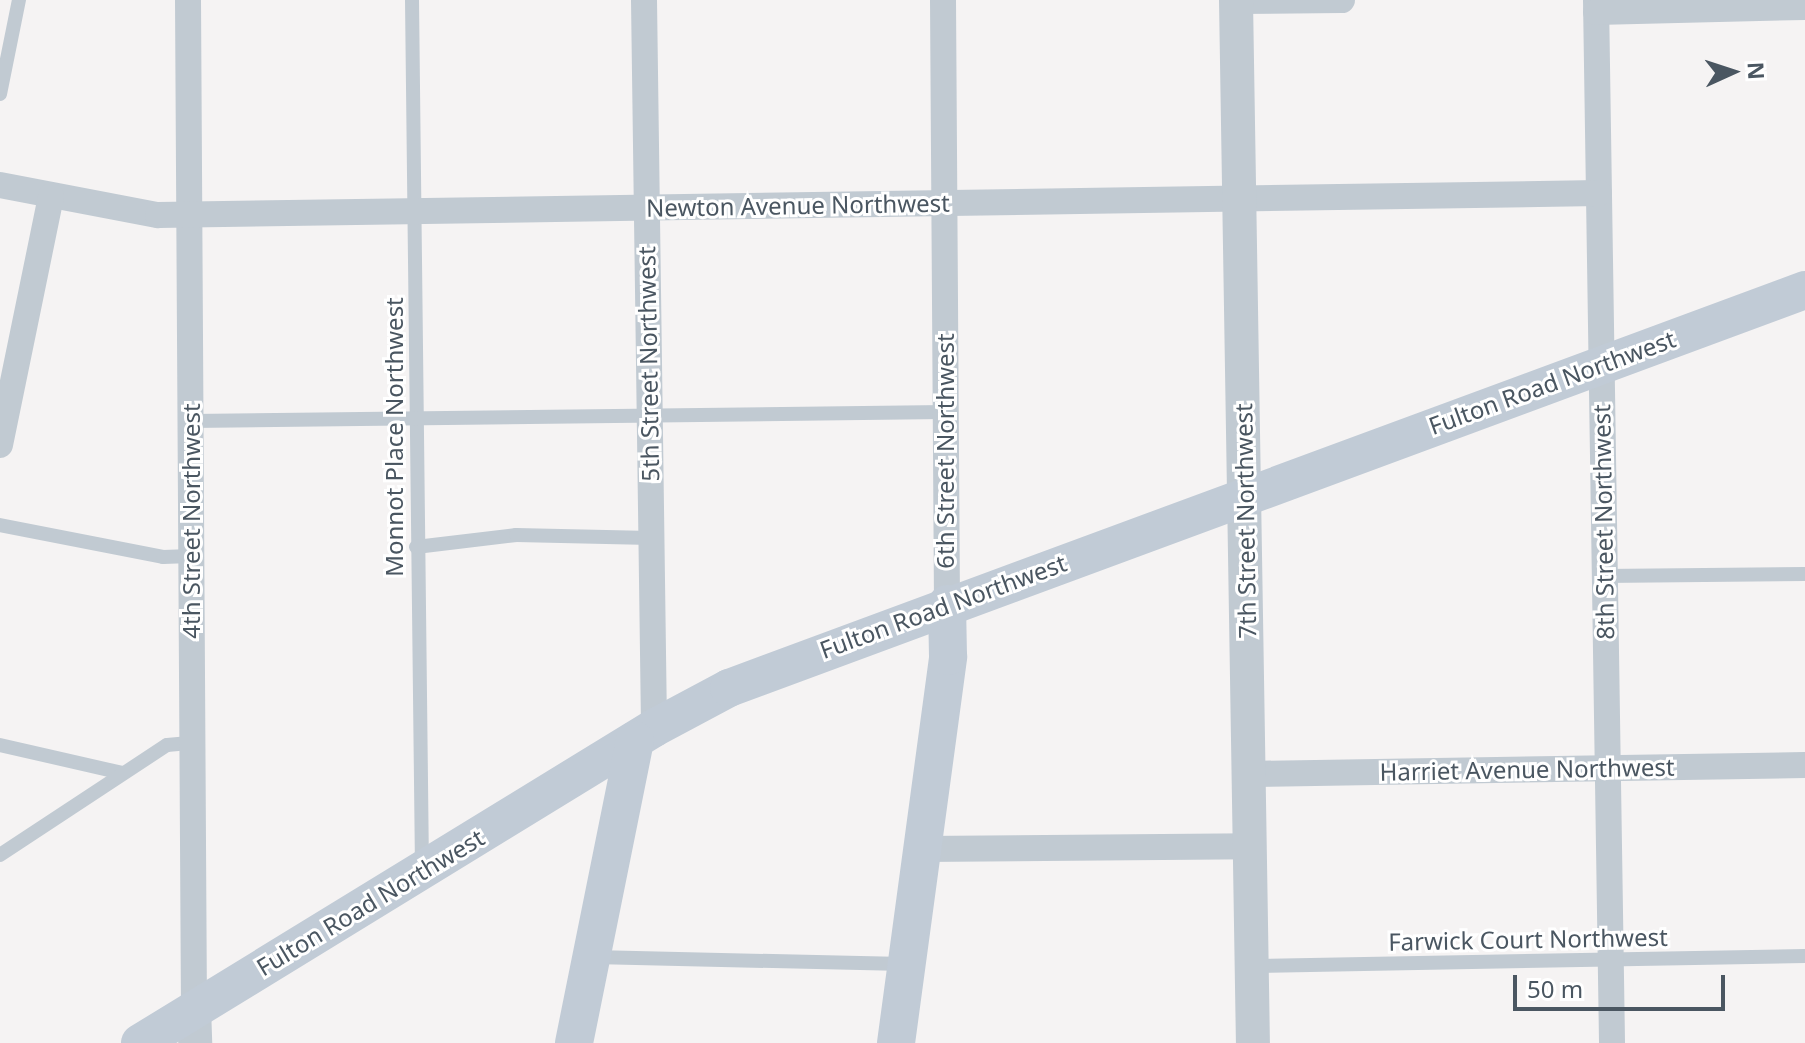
<!DOCTYPE html>
<html>
<head>
<meta charset="utf-8">
<style>
  body { margin:0 }
  #map { position:relative; width:1805px; height:1043px; overflow:hidden; background:#f5f3f3; font-family:"Noto Sans",sans-serif }
  div>[style] { position:absolute }
  .service>* { height:14px; margin:-7px; padding:0 7px; transform-origin:7px; border-radius:7px; background:#c1cad2 }
  .minor>* { height:26px; margin:-13px; padding:0 13px; transform-origin:13px; border-radius:13px; background:#c1cad2 }
  .tertiary>* { height:34px; margin:-17px; padding:0 17px; transform-origin:17px; border-radius:17px; background:#c1cad2 }
  .secondary>* { height:38px; margin:-19px; padding:0 19px; transform-origin:19px; border-radius:19px; background:#c1cbd6 }
  span { translate:-50% -50%; white-space:nowrap; text-align:center; line-height:1.15; -webkit-text-stroke:6px #fff; paint-order:stroke }
  .street-label { font-size:24px; color:#4a5661 }
  .north { position:absolute; left:1693px; top:32px; width:80px; height:80px; -webkit-text-stroke:6px #fff; paint-order:stroke; rotate:87deg; font-size:22px; font-weight:700; line-height:32px; text-align:center; color:#4a5661 }
  .north::after { content:''; display:block; margin:auto; width:28px; height:36px; background:#4a5661; clip-path:polygon(50% 0,100% 100%,50% 72%,0 100%) }
  .scale { position:absolute; left:1513px; top:975px; width:212px; height:36px; box-sizing:border-box; border:4px solid #4a5661; border-top:0; padding-left:10px; font-size:24px; line-height:28px; white-space:nowrap; color:#4a5661; -webkit-text-stroke:6px #fff; paint-order:stroke }
</style>
</head>
<body>
<div id="map">
  <div class="service">
    <div style="left:412px;top:0;width:865px;rotate:89.34deg"></div>
    <div style="left:0;top:94px;width:96px;rotate:-78.6deg"></div>
    <div style="left:191px;top:421px;width:753px;rotate:-0.68deg"></div>
    <div style="left:0;top:525px;width:166px;rotate:11.1deg"></div>
    <div style="left:163px;top:557px;width:28px;rotate:-2deg"></div>
    <div style="left:416px;top:547px;width:101px;rotate:-6.8deg"></div>
    <div style="left:516px;top:535px;width:135px;rotate:1.3deg"></div>
    <div style="left:1603px;top:576px;width:202px;rotate:-0.6deg"></div>
    <div style="left:0;top:745px;width:125px;rotate:12.9deg"></div>
    <div style="left:0;top:855px;width:200px;rotate:-33.4deg"></div>
    <div style="left:167px;top:745px;width:25px;rotate:-5deg"></div>
    <div style="left:593px;top:957px;width:311px;rotate:1.3deg"></div>
    <div style="left:1252px;top:966px;width:553px;rotate:-1.04deg"></div>
  </div>
  <div class="minor">
    <div style="left:188px;top:0;width:1007px;rotate:89.66deg"></div>
    <div style="left:644px;top:0;width:728px;rotate:89.21deg"></div>
    <div style="left:943px;top:0;width:604px;rotate:89.62deg"></div>
    <div style="left:1596px;top:0;width:1043px;rotate:89.12deg"></div>
    <div style="left:1236px;top:1px;width:106px;rotate:-0.5deg"></div>
    <div style="left:1596px;top:12px;width:209px;rotate:-1.4deg"></div>
    <div style="left:0;top:185px;width:161px;rotate:10.8deg"></div>
    <div style="left:158px;top:215px;width:1441px;rotate:-0.87deg"></div>
    <div style="left:0;top:445px;width:254px;rotate:-78.4deg"></div>
    <div style="left:1249px;top:774px;width:556px;rotate:-0.93deg"></div>
    <div style="left:922px;top:849px;width:328px;rotate:-0.5deg"></div>
  </div>
  <div class="tertiary">
    <div style="left:1236px;top:0;width:1043px;rotate:89.07deg"></div>
    <div style="left:194px;top:1007px;width:36px;rotate:88deg"></div>
  </div>
  <div class="secondary">
    <div style="left:140px;top:1043px;width:603px;rotate:-31.5deg"></div>
    <div style="left:654px;top:728px;width:85px;rotate:-28.1deg"></div>
    <div style="left:729px;top:688px;width:1147px;rotate:-20.3deg"></div>
    <div style="left:574px;top:1043px;width:309px;rotate:-78.6deg"></div>
    <div style="left:896px;top:1043px;width:390px;rotate:-82.3deg"></div>
    <div style="left:948px;top:656px;width:52px;rotate:-91.1deg"></div>
  </div>
  <div class="street-label">
    <span style="left:798px;top:205px;rotate:-1deg">Newton Avenue Northwest</span>
    <span style="left:648px;top:364px;rotate:-91deg">5th Street Northwest</span>
    <span style="left:1552px;top:382px;rotate:-20deg">Fulton Road Northwest</span>
    <span style="left:394px;top:437px;rotate:-90deg">Monnot Place Northwest</span>
    <span style="left:945px;top:451px;rotate:-90deg">6th Street Northwest</span>
    <span style="left:191px;top:521px;rotate:-90deg">4th Street Northwest</span>
    <span style="left:1245px;top:521px;rotate:-91deg">7th Street Northwest</span>
    <span style="left:1603px;top:522px;rotate:-91deg">8th Street Northwest</span>
    <span style="left:943px;top:606px;rotate:-20deg">Fulton Road Northwest</span>
    <span style="left:1527px;top:769px;rotate:-1deg">Harriet Avenue Northwest</span>
    <span style="left:370px;top:902px;rotate:-31deg">Fulton Road Northwest</span>
    <span style="left:1528px;top:939px;rotate:-1deg">Farwick Court Northwest</span>
  </div>
  <div class="north">N</div>
  <div class="scale">50 m</div>
</div>
</body>
</html>
